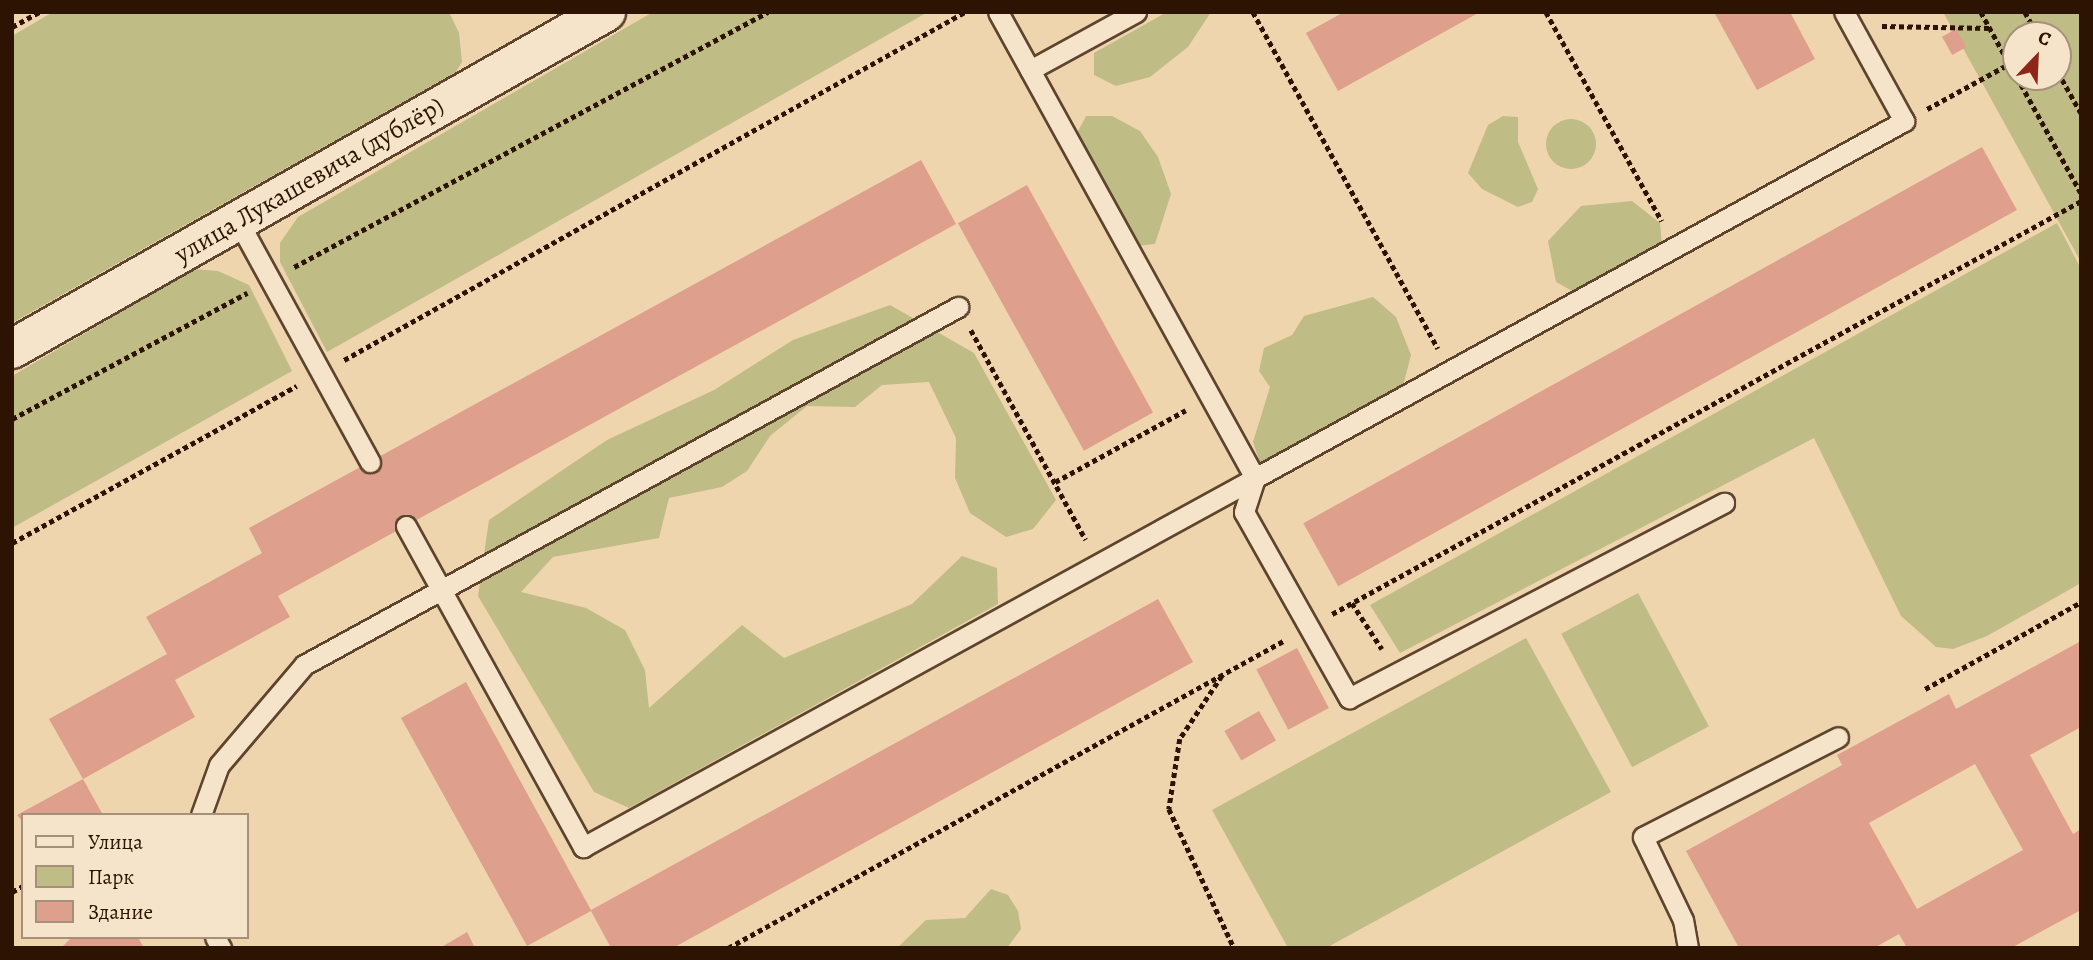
<!DOCTYPE html>
<html>
<head>
<meta charset="utf-8">
<style>
  body { margin:0 }
  #map { position:relative; width:2093px; height:960px; overflow:hidden; background:#efd5ae; font-family:Alegreya,serif }
  div>[style] { position:absolute }
  .green>* { inset:0; background:#bfbc86; transform-origin:0 0 }
  .round { border-radius:50% }
  .building>* { inset:0; background:#df9f8d; transform-origin:0 0 }
  .path>* { height:4.5px; margin-top:-2.25px; transform-origin:0; background:repeating-linear-gradient(90deg,#2d1301 0 5px,transparent 0 8.5px) }
  .roads { filter:drop-shadow(2px 0 #5e442c) drop-shadow(-2px 0 #5e442c) drop-shadow(0 2px #5e442c) drop-shadow(0 -2px #5e442c) }
  .service>* { height:19px; margin:-9.5px; padding:0 9.5px; transform-origin:9.5px; border-radius:9.5px; background:#f5e4ca }
  .tertiary>* { height:38px; margin:-19px; padding:0 19px; transform-origin:19px; border-radius:19px; background:#f5e4ca }
  span { translate:-50% -50%; white-space:nowrap; text-align:center; line-height:1.15; -webkit-text-stroke:6px #f5e4ca; paint-order:stroke }
  .street-label { font-size:26px; color:#2d1301 }
  .frame { position:absolute; inset:0; border:14px solid #2d1301; pointer-events:none }
  .legend { position:absolute; left:21px; top:813px; width:228px; height:126px; box-sizing:border-box; background:#f5e4ca; border:2px solid #a5907a; margin:0; padding:9px 12px; list-style:none; font-size:21px; color:#2d1301 }
  .legend li { display:flex; align-items:center; gap:14px; height:35px }
  .legend b { width:35px; border:2px solid #a5907a }
  .north { position:absolute; left:2002px; top:21px; width:70px; height:70px; box-sizing:border-box; background:#f5e4ca; border:2px solid #a5907a; border-radius:50%; rotate:23deg; font-size:19px; font-weight:700; line-height:28px; text-align:center; color:#2d1301 }
  .north::after { content:''; display:block; margin:auto; width:24px; height:32px; background:#8f2418; clip-path:polygon(50% 0,100% 100%,50% 72%,0 100%) }
</style>
</head>
<body>
<div id="map">
  <div class="green">
    <div style="clip-path:polygon(53px 12px,449px 12px,459px 33px,462px 62px,456px 72px,12px 323px,12px 36px)"></div>
    <div style="clip-path:polygon(653px 12px,928px 12px,327px 352px,280px 262px,280px 243px,298px 217px)"></div>
    <div style="clip-path:polygon(1167px 12px,1211px 12px,1188px 47px,1150px 77px,1116px 86px,1094px 75px,1094px 53px)"></div>
    <div style="clip-path:polygon(evenodd,1943px 12px,2080px 12px,2081px 262px,1943px 12px,2016px 35px,2058px 35px,2058px 77px,2016px 77px,2016px 35px)"></div>
    <div style="clip-path:polygon(1086px 116px,1112px 116px,1140px 131px,1158px 157px,1171px 194px,1155px 244px,1136px 246px,1076px 135px)"></div>
    <div style="clip-path:polygon(1503px 116px,1518px 117px,1518px 142px,1538px 189px,1532px 202px,1518px 207px,1482px 189px,1468px 173px,1488px 125px)"></div>
    <div class="round" style="left:1546px;top:119px;width:50px;height:50px"></div>
    <div style="clip-path:polygon(1632px 201px,1660px 223px,1662px 246px,1576px 293px,1556px 282px,1548px 241px,1581px 206px)"></div>
    <div style="clip-path:polygon(2057px 223px,2081px 269px,2081px 583px,1987px 636px,1953px 649px,1936px 647px,1901px 616px,1814px 438px,1400px 653px,1370px 605px)"></div>
    <div style="clip-path:polygon(194px 269px,218px 271px,249px 285px,292px 371px,12px 528px,12px 376px)"></div>
    <div style="clip-path:polygon(1373px 297px,1396px 317px,1411px 355px,1402px 390px,1260px 463px,1253px 442px,1270px 387px,1259px 371px,1264px 348px,1292px 335px,1304px 316px)"></div>
    <div style="clip-path:polygon(890px 305px,974px 353px,1056px 500px,1033px 529px,1006px 537px,970px 513px,955px 478px,956px 438px,929px 382px,882px 385px,855px 407px,807px 406px,770px 436px,747px 471px,722px 487px,669px 498px,659px 538px,553px 557px,521px 592px,586px 608px,625px 630px,645px 670px,649px 708px,742px 625px,784px 658px,912px 604px,962px 556px,997px 568px,998px 604px,629px 808px,594px 792px,478px 596px,489px 520px,607px 440px,714px 390px,793px 340px)"></div>
    <div style="left:1638px;top:593px;width:151px;height:87px;rotate:62deg"></div>
    <div style="clip-path:polygon(1526px 638px,1611px 792px,1326px 948px,1288px 948px,1212px 810px)"></div>
    <div style="clip-path:polygon(991px 889px,1008px 895px,1018px 911px,1021px 929px,1007px 948px,897px 948px,926px 920px,965px 918px)"></div>
  </div>
  <div class="building">
    <div style="clip-path:polygon(1344px 12px,1480px 12px,1338px 91px,1306px 33px)"></div>
    <div style="clip-path:polygon(1714px 12px,1790px 12px,1815px 59px,1757px 90px)"></div>
    <div style="left:1956px;top:29px;width:21px;height:16px;rotate:61deg"></div>
    <div style="left:1982px;top:147px;width:72px;height:776px;rotate:61deg"></div>
    <div style="clip-path:polygon(921px 160px,956px 224px,278px 596px,290px 617px,175px 680px,195px 717px,83px 779px,49px 719px,167px 654px,146px 617px,262px 553px,249px 528px)"></div>
    <div style="left:1027px;top:185px;width:260px;height:79px;rotate:61deg"></div>
    <div style="clip-path:polygon(1158px 599px,1193px 662px,673px 948px,611px 948px,591px 911px,527px 946px,401px 718px,466px 682px,591px 910px)"></div>
    <div style="clip-path:polygon(evenodd,2081px 641px,2081px 727px,2030px 755px,2073px 834px,2081px 829px,2081px 910px,2011px 948px,1907px 948px,1899px 934px,1874px 948px,1739px 948px,1686px 851px,1842px 765px,1837px 755px,1949px 694px,1956px 709px,2081px 641px,1975px 764px,2023px 850px,1917px 909px,1869px 823px,1975px 764px)"></div>
    <div style="left:1297px;top:648px;width:68px;height:46px;rotate:62deg"></div>
    <div style="left:1259px;top:711px;width:34px;height:40px;rotate:60deg"></div>
    <div style="clip-path:polygon(83px 779px,103px 815px,23px 815px,23px 822px,17px 815px)"></div>
    <div style="clip-path:polygon(467px 932px,475px 948px,440px 948px)"></div>
    <div style="clip-path:polygon(72px 937px,138px 937px,144px 948px,61px 948px)"></div>
  </div>
  <div class="path">
    <div style="left:1253px;top:12px;width:384px;rotate:61.2deg"></div>
    <div style="left:1546px;top:12px;width:239px;rotate:61deg"></div>
    <div style="left:1981px;top:12px;width:73px;rotate:61.3deg"></div>
    <div style="left:2025px;top:12px;width:26px;rotate:61deg"></div>
    <div style="left:1882px;top:26px;width:108px;rotate:1.1deg"></div>
    <div style="left:12px;top:27px;width:31px;rotate:-29deg"></div>
    <div style="left:2058px;top:72px;width:47px;rotate:60.7deg"></div>
    <div style="left:2017px;top:77px;width:132px;rotate:61.1deg"></div>
    <div style="left:1927px;top:109px;width:94px;rotate:-28.8deg"></div>
    <div style="left:294px;top:267px;width:538px;rotate:-28.28deg"></div>
    <div style="left:971px;top:330px;width:239px;rotate:61.3deg"></div>
    <div style="left:344px;top:360px;width:712px;rotate:-29.27deg"></div>
    <div style="left:12px;top:419px;width:267px;rotate:-28.2deg"></div>
    <div style="left:1055px;top:482px;width:149px;rotate:-28.8deg"></div>
    <div style="left:12px;top:543px;width:325px;rotate:-28.9deg"></div>
    <div style="left:1352px;top:603px;width:55px;rotate:56.9deg"></div>
    <div style="left:1332px;top:614px;width:855px;rotate:-28.87deg"></div>
    <div style="left:1222px;top:676px;width:76px;rotate:123.7deg"></div>
    <div style="left:1180px;top:739px;width:71px;rotate:98.9deg"></div>
    <div style="left:1169px;top:809px;width:153px;rotate:64.9deg"></div>
    <div style="left:1925px;top:689px;width:179px;rotate:-29.1deg"></div>
    <div style="left:12px;top:892px;width:13px;rotate:-29deg"></div>
    <div style="left:728px;top:948px;width:636px;rotate:-28.94deg"></div>
  </div>
  <div class="roads">
    <div class="service">
      <div style="left:998px;top:12px;width:532px;rotate:61.12deg"></div>
      <div style="left:1255px;top:478px;width:741px;rotate:-28.81deg"></div>
      <div style="left:1904px;top:121px;width:124px;rotate:-118.8deg"></div>
      <div style="left:1030px;top:70px;width:121px;rotate:-28.7deg"></div>
      <div style="left:238px;top:221px;width:275px;rotate:61.3deg"></div>
      <div style="left:1255px;top:478px;width:36px;rotate:108deg"></div>
      <div style="left:1244px;top:512px;width:214px;rotate:60.6deg"></div>
      <div style="left:1349px;top:698px;width:423px;rotate:-27.5deg"></div>
      <div style="left:406px;top:526px;width:367px;rotate:61.1deg"></div>
      <div style="left:583px;top:847px;width:767px;rotate:-28.77deg"></div>
      <div style="left:201px;top:815px;width:53px;rotate:-70.2deg"></div>
      <div style="left:219px;top:765px;width:131px;rotate:-49.6deg"></div>
      <div style="left:304px;top:665px;width:746px;rotate:-28.7deg"></div>
      <div style="left:215px;top:937px;width:13px;rotate:61deg"></div>
      <div style="left:1688px;top:948px;width:28px;rotate:-100deg"></div>
      <div style="left:1683px;top:920px;width:92px;rotate:-115.7deg"></div>
      <div style="left:1643px;top:837px;width:219px;rotate:-27.1deg"></div>
    </div>
    <div class="tertiary">
      <div style="left:12px;top:349px;width:683px;rotate:-29.57deg"></div>
    </div>
  </div>
  <div class="street-label">
    <span style="left:309px;top:180px;rotate:-30deg">улица Лукашевича (дублёр)</span>
  </div>
  <div class="frame"></div>
  <ul class="legend">
  <li><b style="height:9px;background:#f5e4ca"></b>Улица</li>
  <li><b style="height:19px;background:#bfbc86"></b>Парк</li>
  <li><b style="height:19px;background:#df9f8d"></b>Здание</li>
  </ul>
  <div class="north">С</div>
</div>
</body>
</html>
